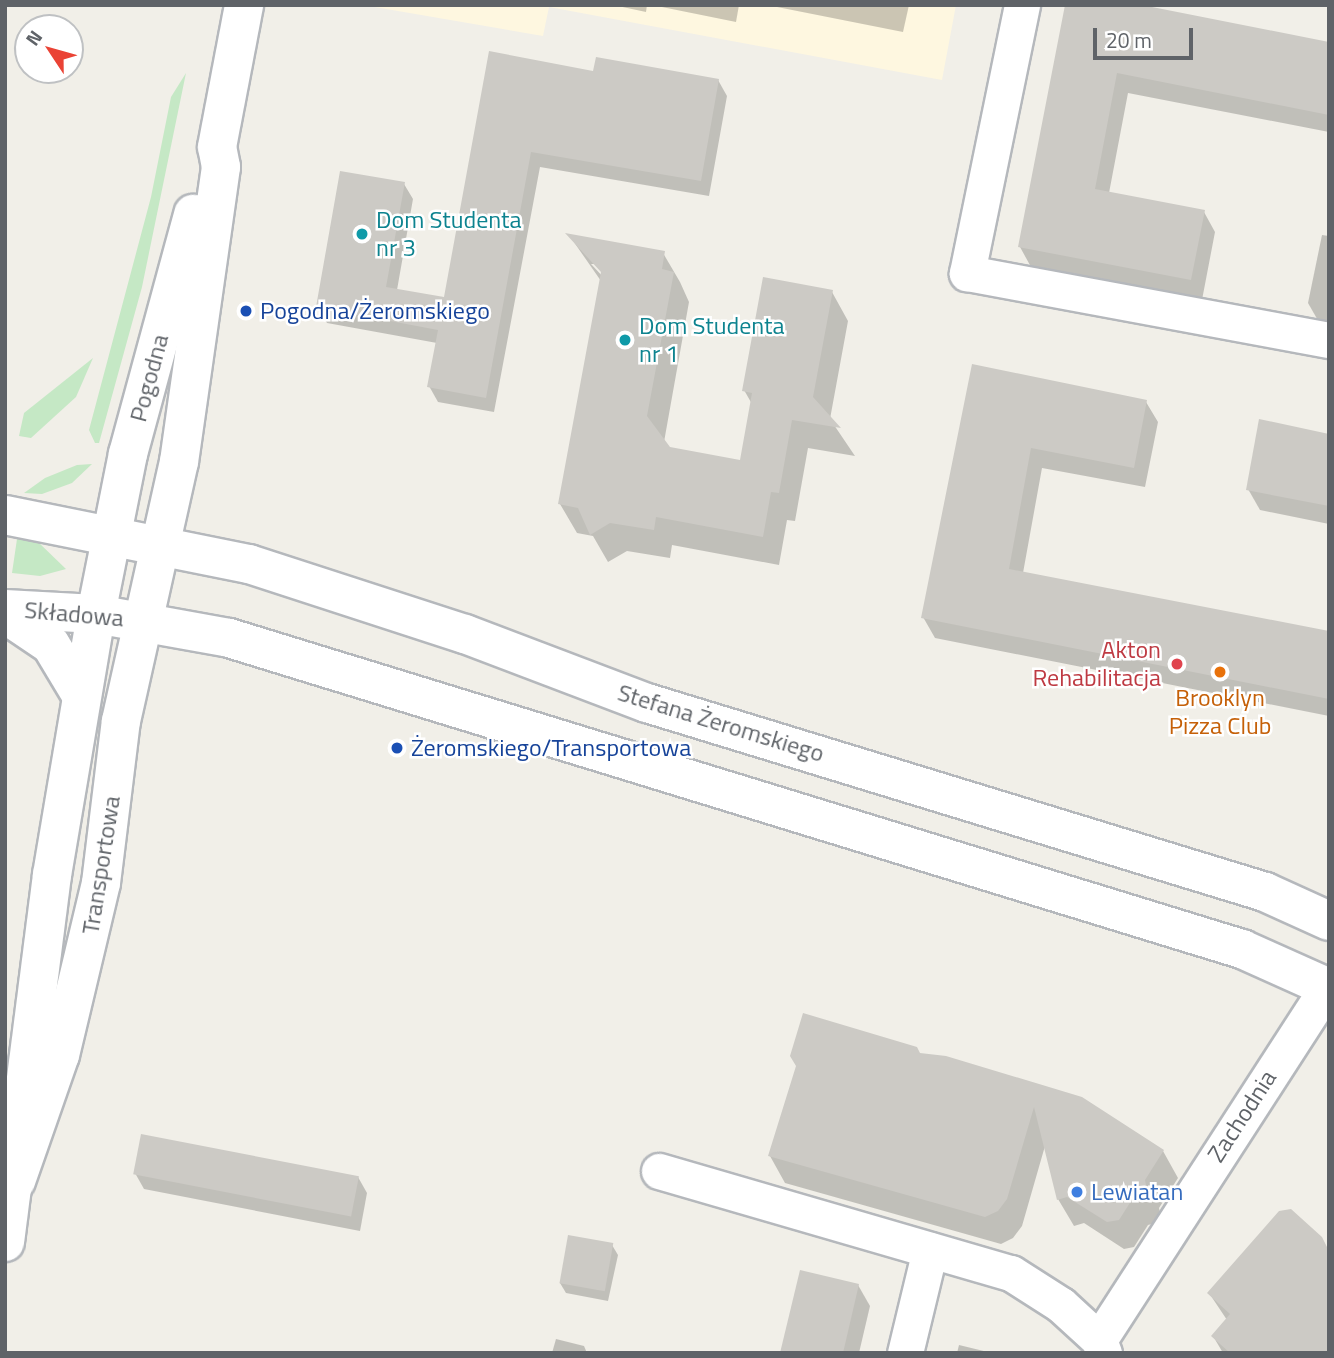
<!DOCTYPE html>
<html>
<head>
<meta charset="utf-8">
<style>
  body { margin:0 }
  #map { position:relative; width:1334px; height:1358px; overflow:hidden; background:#f1efe8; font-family:"Titillium Web",sans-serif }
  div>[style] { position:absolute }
  .commercial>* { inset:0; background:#fef7e0 }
  .green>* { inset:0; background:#c5e8c5 }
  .shadow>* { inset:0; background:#0003 }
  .building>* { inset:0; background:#cccac5; transform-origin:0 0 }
  .roads { filter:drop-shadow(2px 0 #b5b8bc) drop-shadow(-2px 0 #b5b8bc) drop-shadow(0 2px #b5b8bc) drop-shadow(0 -2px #b5b8bc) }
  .street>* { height:35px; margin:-17.5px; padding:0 17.5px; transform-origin:17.5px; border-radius:17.5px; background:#fff }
  .secondary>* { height:38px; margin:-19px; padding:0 19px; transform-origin:19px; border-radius:19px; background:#fff }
  .dots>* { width:19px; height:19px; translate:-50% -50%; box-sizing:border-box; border:4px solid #fff; border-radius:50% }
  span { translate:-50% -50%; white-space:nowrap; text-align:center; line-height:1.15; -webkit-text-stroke:5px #fff; paint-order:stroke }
  .culture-label { font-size:24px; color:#0d838f }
  .left { translate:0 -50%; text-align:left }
  .transit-label { font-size:24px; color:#164399 }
  .street-label { font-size:24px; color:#5f6368 }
  .health-label { font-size:24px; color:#be3a42 }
  .right { translate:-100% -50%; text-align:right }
  .food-label { font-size:24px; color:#c56008 }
  .shop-label { font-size:24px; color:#366cbe }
  .frame { position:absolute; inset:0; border:7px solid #5f6368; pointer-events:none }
  .north { position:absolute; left:14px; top:14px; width:70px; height:70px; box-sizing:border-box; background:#fff; border:2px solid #bfc1c3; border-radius:50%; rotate:306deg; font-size:19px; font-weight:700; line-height:28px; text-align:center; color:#5f6368 }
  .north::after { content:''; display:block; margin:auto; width:24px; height:32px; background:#ea4335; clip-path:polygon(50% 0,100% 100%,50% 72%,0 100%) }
  .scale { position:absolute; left:1093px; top:28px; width:100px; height:32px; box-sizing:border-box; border:4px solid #5f6368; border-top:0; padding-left:9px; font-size:21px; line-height:24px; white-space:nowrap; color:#5f6368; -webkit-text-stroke:5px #fff; paint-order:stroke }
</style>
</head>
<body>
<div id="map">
  <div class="commercial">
    <div style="clip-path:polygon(363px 5px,956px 5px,942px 80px,549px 7px,543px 36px)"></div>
  </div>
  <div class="green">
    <div style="clip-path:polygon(186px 73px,142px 287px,99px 443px,95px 443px,89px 430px,151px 197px,171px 97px)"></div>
    <div style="clip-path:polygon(93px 358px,76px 397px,31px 438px,19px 436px,24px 413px)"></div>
    <div style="clip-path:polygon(92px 464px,72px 483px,42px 494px,24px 493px,45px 478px,77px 465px)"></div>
    <div style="clip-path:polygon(17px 539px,36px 540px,66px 569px,40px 576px,12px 573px)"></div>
  </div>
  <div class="shadow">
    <div style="clip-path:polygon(613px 5px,647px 5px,646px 12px)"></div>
    <div style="clip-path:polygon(652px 5px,739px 5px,736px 22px)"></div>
    <div style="clip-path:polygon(767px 5px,909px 5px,903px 32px)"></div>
    <div style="clip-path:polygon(1067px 5px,1329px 43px,1329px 132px,1128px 93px,1109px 193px,1204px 212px,1215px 232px,1202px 300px,1031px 267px,1020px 247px)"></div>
    <div style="clip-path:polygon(491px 53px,595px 73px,718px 80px,727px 96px,709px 196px,540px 167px,494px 412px,438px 402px,429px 386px,437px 343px,327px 323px,318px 307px,404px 184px,413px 199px,397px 290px,445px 299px)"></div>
    <div style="clip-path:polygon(evenodd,569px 235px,663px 253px,680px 282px,689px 302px,664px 442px,669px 449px,741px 462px,752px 404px,744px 390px,832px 292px,848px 321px,830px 419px,855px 456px,808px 448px,795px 521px,787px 520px,779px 565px,672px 545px,670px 558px,627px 551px,608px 562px,593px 536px,577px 533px,560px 504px,601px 281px,569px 235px,591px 264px,596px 264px,608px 277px,605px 279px,591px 264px)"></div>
    <div style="clip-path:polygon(1322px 235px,1329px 236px,1329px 325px,1320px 324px,1308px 303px)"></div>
    <div style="clip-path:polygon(973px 366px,1146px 402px,1158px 422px,1145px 487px,1042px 468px,1023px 573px,1329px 632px,1329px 716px,935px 638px,923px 617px)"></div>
    <div style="clip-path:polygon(1329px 435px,1329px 524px,1260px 510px,1248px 489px)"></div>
    <div style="clip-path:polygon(919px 1055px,1163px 1151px,1178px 1178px,1159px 1208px,1162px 1221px,1148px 1225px,1134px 1247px,1124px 1249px,1084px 1223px,1074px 1226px,1058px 1199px,1045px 1146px,1022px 1226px,1013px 1238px,1001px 1244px,785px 1183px,770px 1156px)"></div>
    <div style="clip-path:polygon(135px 1173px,358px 1177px,367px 1193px,360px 1231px,144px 1189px)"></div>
    <div style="clip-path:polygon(612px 1245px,618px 1255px,608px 1301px,566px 1293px,560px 1283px)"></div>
    <div style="clip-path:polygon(858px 1285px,870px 1306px,859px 1353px,782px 1353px)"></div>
    <div style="clip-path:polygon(1209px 1293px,1329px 1353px,1223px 1353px,1213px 1336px,1227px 1320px)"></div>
    <div style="clip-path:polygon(556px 1339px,584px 1346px,587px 1353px,552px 1353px)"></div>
    <div style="clip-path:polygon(959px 1345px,992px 1353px,957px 1353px)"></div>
  </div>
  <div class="building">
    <div style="clip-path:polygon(1065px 5px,1142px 5px,1329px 42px,1329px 115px,1117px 73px,1095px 189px,1205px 210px,1191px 280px,1018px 247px)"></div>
    <div style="clip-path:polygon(489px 51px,593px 71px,596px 57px,719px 79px,701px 181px,531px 152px,486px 398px,427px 387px,438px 330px,316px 307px,340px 171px,405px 182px,386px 287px,444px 297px)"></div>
    <div style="clip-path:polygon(565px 233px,665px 251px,662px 269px,674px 272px,647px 416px,670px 447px,740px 460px,752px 393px,742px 391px,763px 277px,833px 290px,813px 397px,841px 428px,792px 420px,779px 493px,771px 492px,763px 537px,656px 517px,654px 530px,610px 523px,590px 535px,578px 508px,558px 504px,601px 272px)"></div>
    <div style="clip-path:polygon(972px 364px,1147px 400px,1134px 468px,1031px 448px,1009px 569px,1329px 631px,1329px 699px,921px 618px)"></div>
    <div style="clip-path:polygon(1259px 419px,1329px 434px,1329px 506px,1246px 490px)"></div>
    <div style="clip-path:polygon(803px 1013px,917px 1047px,920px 1053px,946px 1056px,1082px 1097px,1164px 1150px,1145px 1180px,1148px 1195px,1133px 1198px,1119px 1220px,1107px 1222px,1067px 1197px,1057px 1200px,1034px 1107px,1007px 1199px,998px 1211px,985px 1217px,768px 1156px,796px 1066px,790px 1056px)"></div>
    <div style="left:141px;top:1134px;width:222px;height:41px;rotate:11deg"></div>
    <div style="clip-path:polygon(1291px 1209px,1322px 1237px,1329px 1251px,1329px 1353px,1230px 1353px,1211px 1336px,1230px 1314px,1207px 1293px,1279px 1211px)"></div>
    <div style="left:568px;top:1235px;width:46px;height:49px;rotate:10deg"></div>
    <div style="clip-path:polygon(800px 1270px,859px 1284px,843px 1353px,780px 1353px)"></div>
  </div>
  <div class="roads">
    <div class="street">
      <div style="left:1022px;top:5px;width:274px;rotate:101.6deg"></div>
      <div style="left:967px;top:273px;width:368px;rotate:10.5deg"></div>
      <div style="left:659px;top:1171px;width:366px;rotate:16.2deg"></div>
      <div style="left:1011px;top:1273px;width:59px;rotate:32.6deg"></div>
      <div style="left:1061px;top:1305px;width:52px;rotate:42.6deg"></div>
      <div style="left:905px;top:1353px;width:106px;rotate:-76.4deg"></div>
      <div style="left:1104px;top:1353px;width:14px;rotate:-111deg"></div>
      <div style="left:1099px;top:1340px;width:420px;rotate:-57.1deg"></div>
    </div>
    <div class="secondary">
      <div style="left:5px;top:515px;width:249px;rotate:11.4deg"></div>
      <div style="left:249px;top:564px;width:227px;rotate:18deg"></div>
      <div style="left:465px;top:634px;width:195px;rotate:20.8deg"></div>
      <div style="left:647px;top:703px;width:646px;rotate:17deg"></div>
      <div style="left:1265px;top:892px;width:70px;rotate:24.4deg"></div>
      <div style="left:5px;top:609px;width:91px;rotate:3.1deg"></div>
      <div style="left:96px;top:614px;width:135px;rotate:10.2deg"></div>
      <div style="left:229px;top:638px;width:1060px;rotate:17.07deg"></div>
      <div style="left:1242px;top:949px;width:95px;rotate:24.1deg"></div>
      <div style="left:5px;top:614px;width:55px;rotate:34deg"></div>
      <div style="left:51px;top:645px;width:58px;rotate:59deg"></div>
      <div style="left:16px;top:1181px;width:133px;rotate:-70.8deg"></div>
      <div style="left:60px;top:1055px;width:177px;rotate:-76.6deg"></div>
      <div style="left:101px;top:883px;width:163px;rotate:-83deg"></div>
      <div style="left:121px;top:721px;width:265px;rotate:-77.4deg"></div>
      <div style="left:179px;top:462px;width:298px;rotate:-81.9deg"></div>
      <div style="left:221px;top:167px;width:20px;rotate:-101deg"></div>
      <div style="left:217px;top:147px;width:145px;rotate:-79.2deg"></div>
      <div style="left:5px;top:1242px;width:370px;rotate:-82.7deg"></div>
      <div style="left:52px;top:875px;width:265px;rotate:-80.4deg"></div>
      <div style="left:96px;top:614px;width:163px;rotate:-78.7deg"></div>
      <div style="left:128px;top:454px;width:249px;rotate:-74.8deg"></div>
    </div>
  </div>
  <div class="dots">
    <div style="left:362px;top:234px;background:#0f9aa8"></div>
    <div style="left:246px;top:311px;background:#1a4fb4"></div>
    <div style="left:625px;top:340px;background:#0f9aa8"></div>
    <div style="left:1177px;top:664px;background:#e0444e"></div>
    <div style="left:1220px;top:672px;background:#e8710a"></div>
    <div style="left:397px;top:748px;background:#1a4fb4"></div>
    <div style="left:1077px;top:1192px;background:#3f7fe0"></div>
  </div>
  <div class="culture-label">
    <span class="left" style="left:376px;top:234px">Dom Studenta<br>nr 3</span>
    <span class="left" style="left:639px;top:340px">Dom Studenta<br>nr 1</span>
  </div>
  <div class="transit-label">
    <span class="left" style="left:260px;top:311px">Pogodna/Żeromskiego</span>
    <span class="left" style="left:411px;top:748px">Żeromskiego/Transportowa</span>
  </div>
  <div class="street-label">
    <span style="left:149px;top:378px;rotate:-75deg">Pogodna</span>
    <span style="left:74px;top:614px;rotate:5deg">Składowa</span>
    <span style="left:721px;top:723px;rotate:17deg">Stefana Żeromskiego</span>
    <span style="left:101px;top:865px;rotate:-81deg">Transportowa</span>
    <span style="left:1242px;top:1116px;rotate:-57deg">Zachodnia</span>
  </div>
  <div class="health-label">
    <span class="right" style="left:1161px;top:664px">Akton<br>Rehabilitacja</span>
  </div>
  <div class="food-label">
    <span style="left:1220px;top:712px">Brooklyn<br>Pizza Club</span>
  </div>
  <div class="shop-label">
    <span class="left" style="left:1091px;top:1192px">Lewiatan</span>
  </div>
  <div class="frame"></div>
  <div class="north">N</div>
  <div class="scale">20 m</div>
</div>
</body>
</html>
